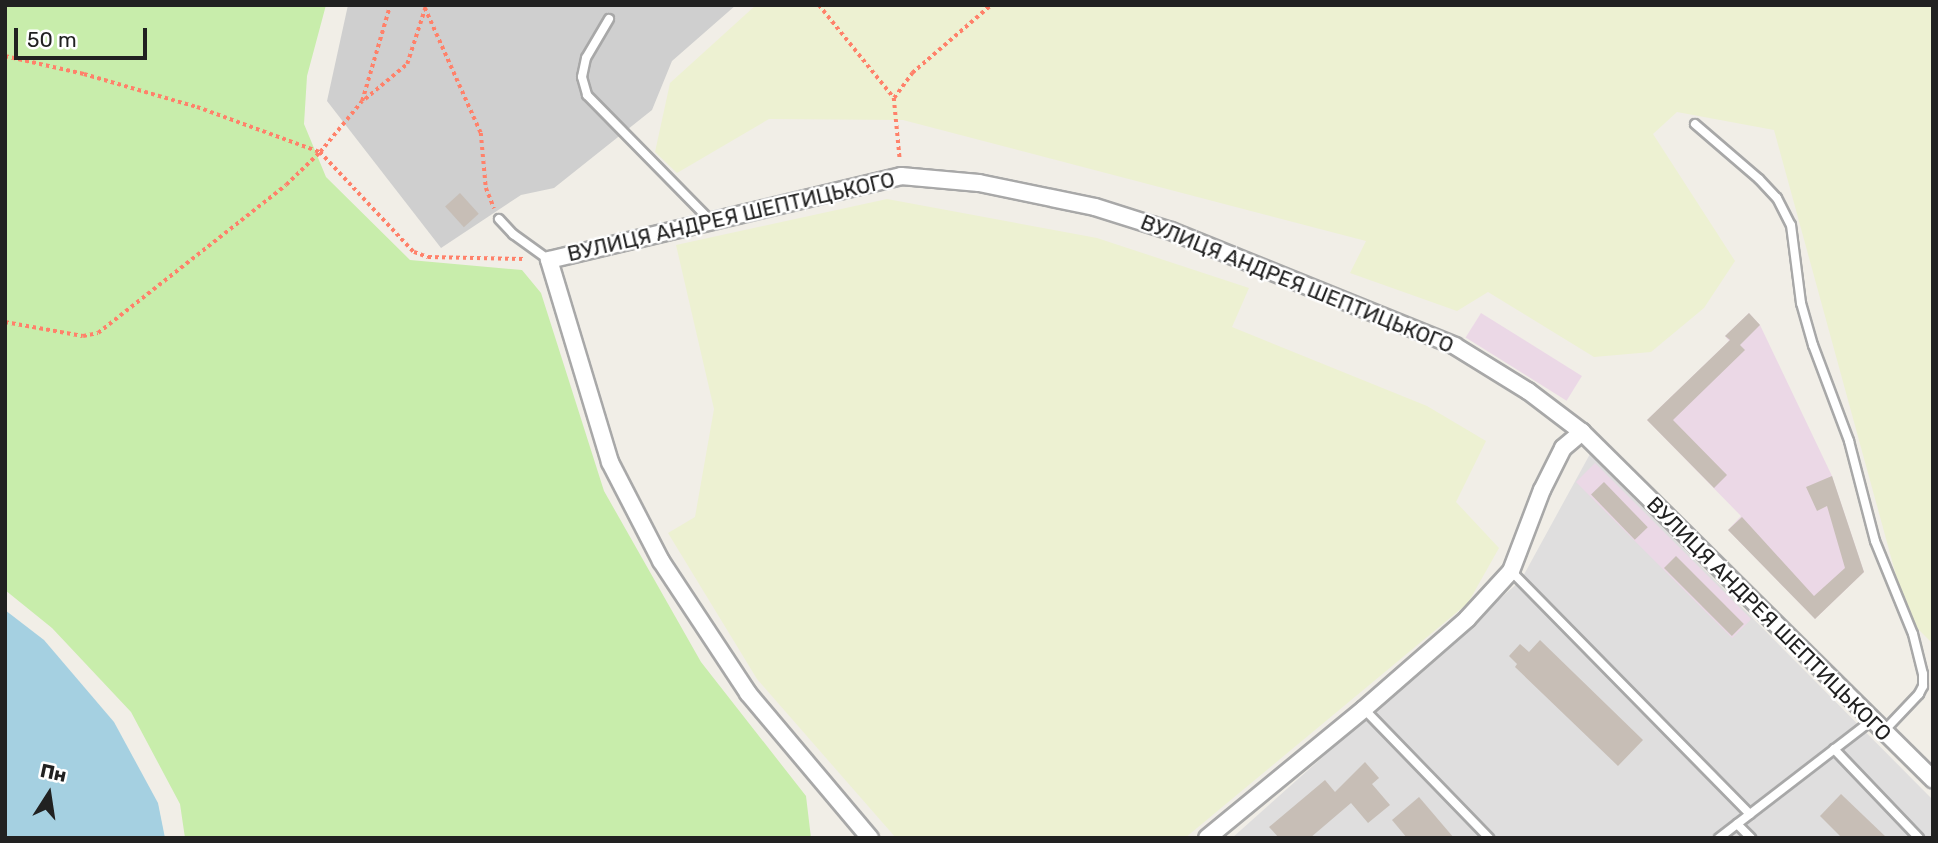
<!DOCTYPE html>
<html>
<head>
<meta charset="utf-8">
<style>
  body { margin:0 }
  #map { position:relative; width:1938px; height:843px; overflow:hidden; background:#f1eee7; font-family:Rubik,sans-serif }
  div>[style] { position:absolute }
  .residential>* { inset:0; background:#dfdede }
  .industrial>* { inset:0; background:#ebd8e6; transform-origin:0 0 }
  .religious>* { inset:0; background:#cfcfcf }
  .farmland>* { inset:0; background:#edf1d2 }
  .grass>* { inset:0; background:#c8edab }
  .water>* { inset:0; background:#a5d0e1 }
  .building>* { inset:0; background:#c7beb6; transform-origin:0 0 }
  .path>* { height:3.5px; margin-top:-1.75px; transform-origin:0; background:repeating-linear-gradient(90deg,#ff816a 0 3.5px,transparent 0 7px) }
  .roads { filter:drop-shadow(2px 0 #a8a8a8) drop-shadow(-2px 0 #a8a8a8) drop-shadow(0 2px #a8a8a8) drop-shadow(0 -2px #a8a8a8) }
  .service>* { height:8px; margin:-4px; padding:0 4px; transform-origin:4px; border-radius:4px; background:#fff }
  .minor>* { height:16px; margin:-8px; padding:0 8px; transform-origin:8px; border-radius:8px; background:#fff }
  span { translate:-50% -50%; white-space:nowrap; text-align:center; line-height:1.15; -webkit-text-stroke:5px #fff; paint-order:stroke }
  .street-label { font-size:21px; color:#212121 }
  .frame { position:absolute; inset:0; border:7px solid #212121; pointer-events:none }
  .north { position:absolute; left:14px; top:759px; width:70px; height:70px; -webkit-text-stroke:5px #fff; paint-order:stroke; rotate:12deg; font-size:19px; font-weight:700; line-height:28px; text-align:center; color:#212121 }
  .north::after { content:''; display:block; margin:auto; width:24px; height:32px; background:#212121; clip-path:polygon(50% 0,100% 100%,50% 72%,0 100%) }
  .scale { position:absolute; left:14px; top:28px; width:133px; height:32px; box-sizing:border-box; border:4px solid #212121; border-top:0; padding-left:9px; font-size:21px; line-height:24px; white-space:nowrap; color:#212121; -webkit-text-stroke:5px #fff; paint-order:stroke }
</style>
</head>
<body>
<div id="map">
  <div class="residential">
    <div style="clip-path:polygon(1590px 454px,1933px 800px,1933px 838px,1232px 838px,1521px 580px)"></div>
  </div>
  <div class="industrial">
    <div style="left:1481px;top:313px;width:119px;height:29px;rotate:32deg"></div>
    <div style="clip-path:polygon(1749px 313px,1760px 325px,1832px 476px,1864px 572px,1815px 619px,1728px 530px,1741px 516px,1647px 420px,1729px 341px,1725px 336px)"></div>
    <div style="left:1595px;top:463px;width:221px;height:27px;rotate:45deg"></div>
  </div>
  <div class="religious">
    <div style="clip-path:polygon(348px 5px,736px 5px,672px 61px,652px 110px,554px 188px,521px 195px,441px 248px,327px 101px)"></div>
  </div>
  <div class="farmland">
    <div style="clip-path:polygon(756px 5px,1933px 5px,1933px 644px,1908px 619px,1774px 130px,1677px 112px,1653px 134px,1735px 261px,1704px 308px,1651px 352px,1594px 357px,1488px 292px,1457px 311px,1350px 273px,1366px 241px,903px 120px,769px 119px,677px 173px,655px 152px,670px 83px)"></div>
    <div style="clip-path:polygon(887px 199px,1097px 238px,1249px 288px,1232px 327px,1427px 406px,1486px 441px,1456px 502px,1499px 548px,1468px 603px,1185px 838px,896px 838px,757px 679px,668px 533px,695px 517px,714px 409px,676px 245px)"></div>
  </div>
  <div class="grass">
    <div style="clip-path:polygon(5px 5px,326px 5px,307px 76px,304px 124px,326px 177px,410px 260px,522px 270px,541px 293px,604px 491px,701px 662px,806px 796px,811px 838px,185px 838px,180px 804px,131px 712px,52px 628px,5px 590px)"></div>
  </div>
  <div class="water">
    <div style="clip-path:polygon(5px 610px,44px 640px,114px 722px,158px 803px,165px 838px,5px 838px)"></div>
  </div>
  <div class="building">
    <div style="left:460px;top:193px;width:28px;height:20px;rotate:48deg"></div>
    <div style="clip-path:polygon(1749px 313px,1760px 325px,1740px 345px,1745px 350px,1673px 420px,1727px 475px,1714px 488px,1647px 420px,1730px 340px,1725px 336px)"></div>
    <div style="clip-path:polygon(1832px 476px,1864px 572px,1815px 619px,1728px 530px,1742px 517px,1814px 596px,1845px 568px,1827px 506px,1817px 511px,1806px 487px)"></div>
    <div style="left:1604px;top:482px;width:63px;height:18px;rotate:46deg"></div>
    <div style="left:1676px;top:556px;width:96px;height:17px;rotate:45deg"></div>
    <div style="clip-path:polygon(1540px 640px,1643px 740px,1618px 766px,1515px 667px,1517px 664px,1509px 656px,1520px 644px,1529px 652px)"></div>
    <div style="clip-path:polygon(1365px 762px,1379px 778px,1372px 784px,1390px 805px,1368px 823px,1351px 803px,1310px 838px,1279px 838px,1269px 827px,1325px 780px,1335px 792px)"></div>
    <div style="clip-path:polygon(1841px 794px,1887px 838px,1842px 838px,1820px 816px)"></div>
    <div style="clip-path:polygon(1419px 797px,1454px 838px,1407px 838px,1392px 820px)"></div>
  </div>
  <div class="path">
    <div style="left:819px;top:5px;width:119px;rotate:51.1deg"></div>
    <div style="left:894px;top:98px;width:62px;rotate:84.5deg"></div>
    <div style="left:425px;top:8px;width:137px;rotate:65.9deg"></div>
    <div style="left:481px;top:133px;width:55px;rotate:84.8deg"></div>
    <div style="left:486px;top:188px;width:22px;rotate:68deg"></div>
    <div style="left:5px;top:56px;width:81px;rotate:12.8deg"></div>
    <div style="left:84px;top:74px;width:118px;rotate:16.3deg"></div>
    <div style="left:197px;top:107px;width:131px;rotate:20.1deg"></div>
    <div style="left:320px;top:152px;width:137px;rotate:46.8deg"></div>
    <div style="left:414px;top:252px;width:15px;rotate:20deg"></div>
    <div style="left:428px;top:257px;width:98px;rotate:1.2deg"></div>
    <div style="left:894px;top:98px;width:31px;rotate:-54deg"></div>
    <div style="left:912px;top:73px;width:104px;rotate:-40.7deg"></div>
    <div style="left:365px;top:99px;width:55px;rotate:-39.8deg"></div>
    <div style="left:407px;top:64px;width:62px;rotate:-72.1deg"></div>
    <div style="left:5px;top:322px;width:79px;rotate:10.2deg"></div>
    <div style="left:83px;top:336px;width:15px;rotate:-11deg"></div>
    <div style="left:98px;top:333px;width:239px;rotate:-38.2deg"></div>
    <div style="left:286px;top:185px;width:47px;rotate:-44.1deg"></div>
    <div style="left:320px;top:152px;width:66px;rotate:-50.5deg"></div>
    <div style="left:362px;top:101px;width:100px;rotate:-73.7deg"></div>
  </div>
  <div class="roads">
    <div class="service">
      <div style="left:609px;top:19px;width:45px;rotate:120.5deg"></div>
      <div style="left:586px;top:58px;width:19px;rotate:102deg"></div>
      <div style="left:582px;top:77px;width:19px;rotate:74deg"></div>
      <div style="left:587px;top:95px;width:175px;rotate:45.5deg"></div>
      <div style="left:1695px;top:124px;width:84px;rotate:40.7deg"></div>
      <div style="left:1759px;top:179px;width:26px;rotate:47deg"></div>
      <div style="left:1777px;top:198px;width:30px;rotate:63deg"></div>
      <div style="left:1791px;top:225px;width:79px;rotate:82.7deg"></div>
      <div style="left:1801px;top:303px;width:44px;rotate:74.1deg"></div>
      <div style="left:1813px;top:345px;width:103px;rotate:69.4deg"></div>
      <div style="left:1849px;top:441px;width:103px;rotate:75.4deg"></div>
      <div style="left:1875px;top:541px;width:100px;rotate:67.8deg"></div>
      <div style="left:1913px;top:634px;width:41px;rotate:76deg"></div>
      <div style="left:1923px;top:674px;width:12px;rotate:90deg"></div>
      <div style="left:1923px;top:686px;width:9px;rotate:117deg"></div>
      <div style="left:1919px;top:694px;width:52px;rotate:133.5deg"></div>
      <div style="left:499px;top:219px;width:21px;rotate:47deg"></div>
      <div style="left:513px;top:234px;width:44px;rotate:35.8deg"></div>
      <div style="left:1511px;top:571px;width:341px;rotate:45.5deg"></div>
      <div style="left:1364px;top:709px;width:180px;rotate:45.9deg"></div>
      <div style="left:1834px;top:749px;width:123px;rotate:46.3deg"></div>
      <div style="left:1737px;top:824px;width:20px;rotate:45deg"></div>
      <div style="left:1719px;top:838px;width:192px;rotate:-37.6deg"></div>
    </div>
    <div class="minor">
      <div style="left:870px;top:838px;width:189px;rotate:-130.1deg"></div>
      <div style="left:748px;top:693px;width:158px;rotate:-123.4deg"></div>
      <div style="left:661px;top:561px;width:111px;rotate:-117.3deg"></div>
      <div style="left:610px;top:462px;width:211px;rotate:-106.8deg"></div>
      <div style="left:549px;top:260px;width:362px;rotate:-13.4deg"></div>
      <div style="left:901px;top:176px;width:78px;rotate:5.1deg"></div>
      <div style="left:979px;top:183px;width:118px;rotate:11.7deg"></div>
      <div style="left:1095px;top:207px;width:80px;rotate:17.5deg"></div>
      <div style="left:1171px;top:231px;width:306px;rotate:22deg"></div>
      <div style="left:1455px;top:346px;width:86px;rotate:31.7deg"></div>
      <div style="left:1528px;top:391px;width:68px;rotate:37.2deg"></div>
      <div style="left:1582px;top:432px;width:494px;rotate:44.7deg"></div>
      <div style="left:1207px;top:838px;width:203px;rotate:-39.4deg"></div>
      <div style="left:1364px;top:709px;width:137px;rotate:-41.1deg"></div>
      <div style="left:1467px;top:619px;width:65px;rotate:-47.5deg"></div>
      <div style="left:1511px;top:571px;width:87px;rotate:-69.1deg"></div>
      <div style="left:1542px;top:490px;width:47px;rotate:-63.4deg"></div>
      <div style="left:1563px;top:448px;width:25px;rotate:-40deg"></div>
    </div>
  </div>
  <div class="street-label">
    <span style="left:731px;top:217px;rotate:-13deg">ВУЛИЦЯ АНДРЕЯ ШЕПТИЦЬКОГО</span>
    <span style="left:1297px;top:284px;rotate:22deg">ВУЛИЦЯ АНДРЕЯ ШЕПТИЦЬКОГО</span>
    <span style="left:1769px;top:619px;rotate:45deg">ВУЛИЦЯ АНДРЕЯ ШЕПТИЦЬКОГО</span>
  </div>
  <div class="frame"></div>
  <div class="north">Пн</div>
  <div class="scale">50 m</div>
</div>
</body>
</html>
